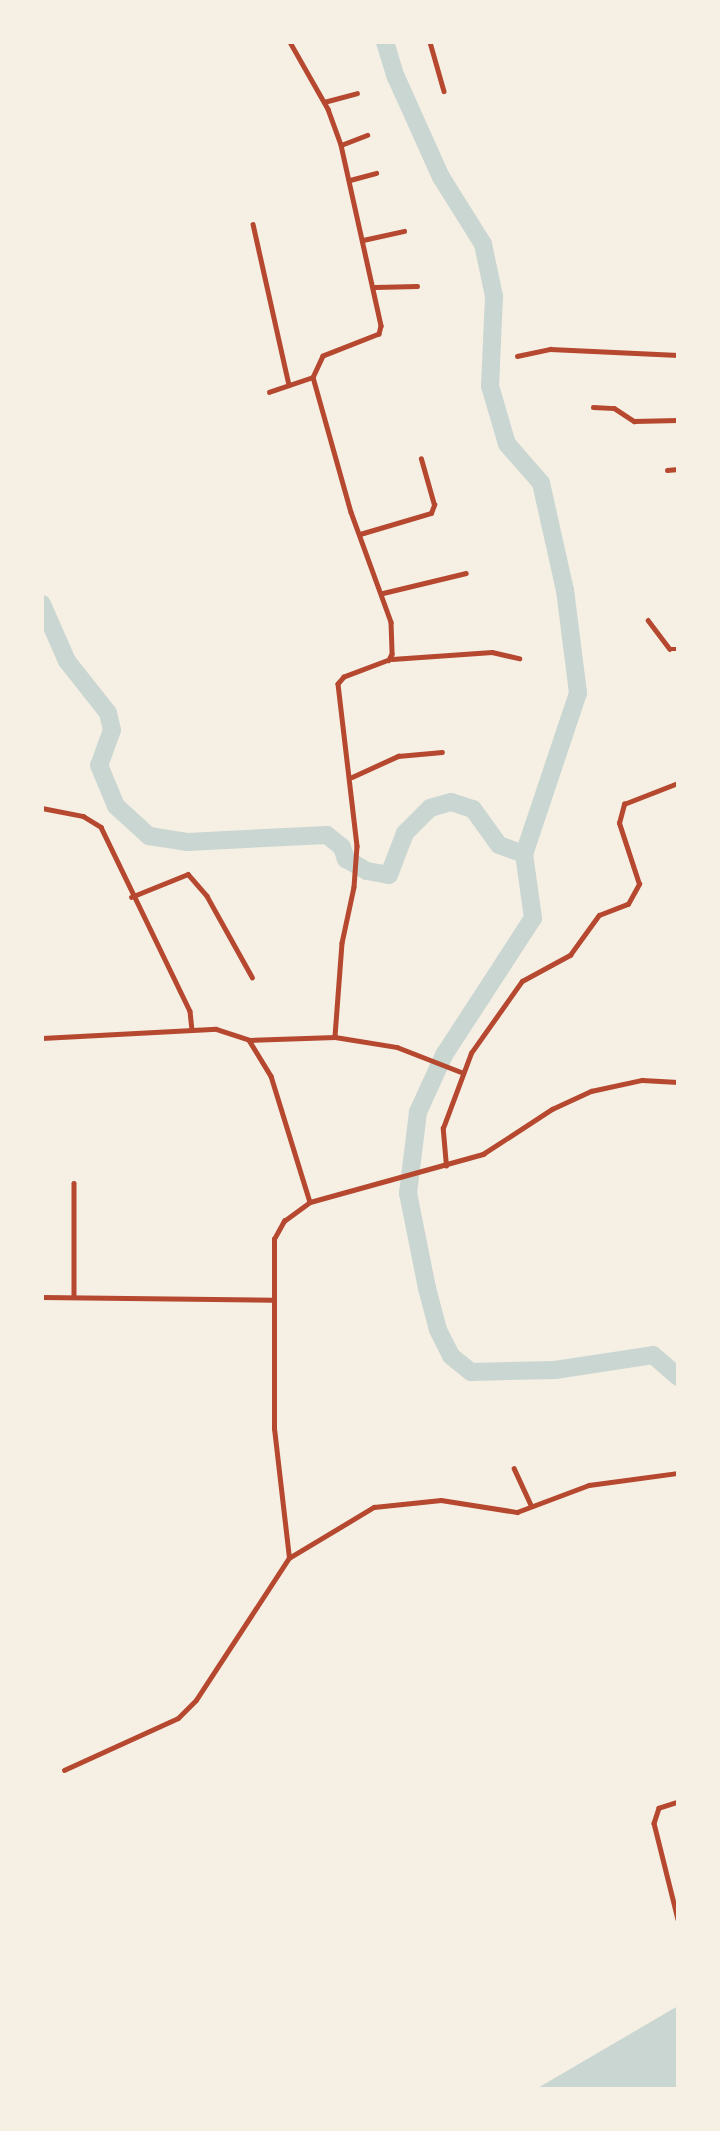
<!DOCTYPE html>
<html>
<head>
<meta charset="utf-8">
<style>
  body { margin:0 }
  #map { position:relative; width:720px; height:2131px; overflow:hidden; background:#f6efe4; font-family:Poppins,sans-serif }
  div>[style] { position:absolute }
  .water>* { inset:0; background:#c9d6d2 }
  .river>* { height:18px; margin:-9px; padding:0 9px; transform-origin:9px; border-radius:9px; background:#c9d6d2 }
  .minor>* { height:4.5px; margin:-2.25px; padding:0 2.25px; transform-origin:2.25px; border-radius:2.25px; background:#b5482f }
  span { translate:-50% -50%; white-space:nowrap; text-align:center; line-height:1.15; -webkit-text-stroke:7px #f6efe4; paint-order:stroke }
  .frame { position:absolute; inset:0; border:44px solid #f6efe4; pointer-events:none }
</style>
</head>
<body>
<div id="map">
  <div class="water">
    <div style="clip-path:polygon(678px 2006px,678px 2089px,536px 2089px)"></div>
  </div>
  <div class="river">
    <div style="left:385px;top:42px;width:37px;rotate:73deg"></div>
    <div style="left:396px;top:77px;width:110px;rotate:65.8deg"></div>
    <div style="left:441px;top:177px;width:79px;rotate:57.9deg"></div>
    <div style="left:483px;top:244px;width:53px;rotate:78.1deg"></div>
    <div style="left:494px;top:296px;width:90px;rotate:92.5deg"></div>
    <div style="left:490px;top:386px;width:60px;rotate:73.7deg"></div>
    <div style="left:507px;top:444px;width:52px;rotate:48.9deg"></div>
    <div style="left:541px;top:483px;width:110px;rotate:77.4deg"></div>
    <div style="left:565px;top:590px;width:104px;rotate:82.8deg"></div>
    <div style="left:578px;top:693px;width:170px;rotate:108.5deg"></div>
    <div style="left:524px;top:854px;width:65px;rotate:82deg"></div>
    <div style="left:533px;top:918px;width:163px;rotate:123deg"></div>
    <div style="left:444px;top:1055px;width:63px;rotate:114.5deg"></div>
    <div style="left:418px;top:1112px;width:82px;rotate:97deg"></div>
    <div style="left:408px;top:1193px;width:97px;rotate:78.7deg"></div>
    <div style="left:427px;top:1288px;width:43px;rotate:75.3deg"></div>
    <div style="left:438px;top:1330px;width:29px;rotate:63deg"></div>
    <div style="left:451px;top:1356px;width:26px;rotate:39deg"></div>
    <div style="left:471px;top:1372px;width:84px;rotate:-1.4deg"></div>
    <div style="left:555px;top:1370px;width:99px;rotate:-8.7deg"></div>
    <div style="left:653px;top:1355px;width:33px;rotate:41deg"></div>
    <div style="left:42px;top:604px;width:62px;rotate:66.3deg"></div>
    <div style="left:67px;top:661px;width:66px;rotate:51.7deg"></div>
    <div style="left:108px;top:713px;width:17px;rotate:77deg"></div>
    <div style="left:112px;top:730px;width:37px;rotate:110deg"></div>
    <div style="left:99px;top:765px;width:44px;rotate:67.5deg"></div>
    <div style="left:116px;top:806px;width:45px;rotate:42.3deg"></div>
    <div style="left:149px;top:836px;width:38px;rotate:9deg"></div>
    <div style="left:187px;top:842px;width:140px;rotate:-2.9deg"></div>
    <div style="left:327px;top:835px;width:19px;rotate:39deg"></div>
    <div style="left:342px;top:847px;width:13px;rotate:72deg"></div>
    <div style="left:346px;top:859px;width:24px;rotate:30deg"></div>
    <div style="left:367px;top:871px;width:22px;rotate:10deg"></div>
    <div style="left:389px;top:875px;width:45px;rotate:-69.1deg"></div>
    <div style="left:405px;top:833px;width:35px;rotate:-45deg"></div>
    <div style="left:430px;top:808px;width:22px;rotate:-16deg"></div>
    <div style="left:451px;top:802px;width:23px;rotate:18deg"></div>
    <div style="left:473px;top:809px;width:44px;rotate:54.2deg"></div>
    <div style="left:499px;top:845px;width:27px;rotate:20deg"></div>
  </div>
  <div class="minor">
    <div style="left:290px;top:42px;width:77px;rotate:60.4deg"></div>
    <div style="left:328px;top:109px;width:38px;rotate:70deg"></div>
    <div style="left:341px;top:145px;width:185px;rotate:77.5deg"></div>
    <div style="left:381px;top:326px;width:8px;rotate:104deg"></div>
    <div style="left:379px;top:334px;width:60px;rotate:158.6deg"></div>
    <div style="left:323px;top:356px;width:23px;rotate:115deg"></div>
    <div style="left:313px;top:377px;width:140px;rotate:74.3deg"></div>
    <div style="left:351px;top:512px;width:117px;rotate:70deg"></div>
    <div style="left:391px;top:622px;width:32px;rotate:88deg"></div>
    <div style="left:392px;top:654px;width:7px;rotate:117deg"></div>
    <div style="left:389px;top:660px;width:48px;rotate:159.3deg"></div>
    <div style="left:344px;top:677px;width:9px;rotate:131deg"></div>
    <div style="left:338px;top:684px;width:163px;rotate:83.3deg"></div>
    <div style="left:357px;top:846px;width:41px;rotate:94.2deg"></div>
    <div style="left:354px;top:887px;width:57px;rotate:102.1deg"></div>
    <div style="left:342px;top:943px;width:94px;rotate:94.3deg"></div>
    <div style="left:430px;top:42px;width:51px;rotate:74.1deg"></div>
    <div style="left:324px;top:102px;width:34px;rotate:-15deg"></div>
    <div style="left:341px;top:145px;width:28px;rotate:-21deg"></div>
    <div style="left:350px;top:180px;width:27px;rotate:-15deg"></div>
    <div style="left:253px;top:224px;width:165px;rotate:77.4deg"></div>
    <div style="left:363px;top:240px;width:42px;rotate:-12.4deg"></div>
    <div style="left:375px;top:287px;width:42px;rotate:-1.4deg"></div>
    <div style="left:517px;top:356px;width:34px;rotate:-12deg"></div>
    <div style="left:550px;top:349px;width:128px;rotate:2.7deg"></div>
    <div style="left:269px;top:392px;width:46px;rotate:-18.8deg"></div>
    <div style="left:593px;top:407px;width:21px;rotate:3deg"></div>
    <div style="left:614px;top:408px;width:24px;rotate:33deg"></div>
    <div style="left:634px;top:421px;width:44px;rotate:-1.3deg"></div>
    <div style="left:667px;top:470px;width:11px;rotate:-5deg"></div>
    <div style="left:360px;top:534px;width:74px;rotate:-16.5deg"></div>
    <div style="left:431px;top:513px;width:9px;rotate:-69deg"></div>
    <div style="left:434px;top:505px;width:48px;rotate:-105.8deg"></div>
    <div style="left:383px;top:593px;width:85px;rotate:-13.5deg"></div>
    <div style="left:648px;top:620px;width:36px;rotate:53deg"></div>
    <div style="left:670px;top:649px;width:8px"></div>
    <div style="left:392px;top:659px;width:100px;rotate:-4deg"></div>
    <div style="left:492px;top:652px;width:28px;rotate:13deg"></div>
    <div style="left:352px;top:777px;width:51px;rotate:-24.5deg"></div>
    <div style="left:398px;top:756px;width:44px;rotate:-5.2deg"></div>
    <div style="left:42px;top:808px;width:42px;rotate:11deg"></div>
    <div style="left:83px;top:816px;width:21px;rotate:31deg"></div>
    <div style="left:101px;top:827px;width:204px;rotate:64.2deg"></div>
    <div style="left:190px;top:1011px;width:18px;rotate:84deg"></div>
    <div style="left:131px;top:897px;width:61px;rotate:-22deg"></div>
    <div style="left:188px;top:874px;width:29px;rotate:49deg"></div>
    <div style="left:207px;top:896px;width:93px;rotate:60.9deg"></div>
    <div style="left:42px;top:1038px;width:174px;rotate:-3deg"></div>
    <div style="left:216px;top:1029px;width:35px;rotate:18deg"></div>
    <div style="left:249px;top:1040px;width:42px;rotate:58.6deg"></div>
    <div style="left:271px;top:1076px;width:132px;rotate:72.8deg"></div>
    <div style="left:250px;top:1040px;width:85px;rotate:-2deg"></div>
    <div style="left:335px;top:1037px;width:63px;rotate:9.2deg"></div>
    <div style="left:397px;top:1047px;width:69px;rotate:21.3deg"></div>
    <div style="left:446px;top:1166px;width:38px;rotate:-95deg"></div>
    <div style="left:443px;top:1128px;width:80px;rotate:-69.5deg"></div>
    <div style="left:471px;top:1053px;width:88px;rotate:-54.7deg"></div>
    <div style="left:522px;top:981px;width:55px;rotate:-28.4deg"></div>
    <div style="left:570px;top:955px;width:49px;rotate:-54.1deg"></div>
    <div style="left:599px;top:915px;width:31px;rotate:-21deg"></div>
    <div style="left:628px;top:904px;width:23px;rotate:-61deg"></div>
    <div style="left:639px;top:884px;width:64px;rotate:-108.2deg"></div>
    <div style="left:619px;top:823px;width:20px;rotate:-75deg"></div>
    <div style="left:624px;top:804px;width:58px;rotate:-21.3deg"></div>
    <div style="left:74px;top:1183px;width:114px;rotate:90deg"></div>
    <div style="left:42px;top:1297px;width:231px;rotate:0.7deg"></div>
    <div style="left:514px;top:1468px;width:41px;rotate:65.3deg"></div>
    <div style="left:289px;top:1558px;width:99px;rotate:-31deg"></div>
    <div style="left:374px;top:1507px;width:67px;rotate:-6deg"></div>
    <div style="left:441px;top:1500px;width:77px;rotate:9deg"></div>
    <div style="left:517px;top:1512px;width:77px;rotate:-20.6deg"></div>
    <div style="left:589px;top:1485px;width:90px;rotate:-7.7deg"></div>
    <div style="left:64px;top:1770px;width:125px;rotate:-24.5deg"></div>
    <div style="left:178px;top:1718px;width:25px;rotate:-45deg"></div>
    <div style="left:196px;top:1700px;width:170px;rotate:-56.8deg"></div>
    <div style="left:289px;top:1558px;width:130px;rotate:-96.6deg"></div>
    <div style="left:274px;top:1429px;width:190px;rotate:-90deg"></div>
    <div style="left:274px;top:1239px;width:21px;rotate:-61deg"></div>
    <div style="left:284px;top:1221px;width:32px;rotate:-36deg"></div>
    <div style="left:310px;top:1202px;width:180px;rotate:-15.5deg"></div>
    <div style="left:483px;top:1154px;width:82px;rotate:-33.1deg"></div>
    <div style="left:552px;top:1109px;width:43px;rotate:-24.8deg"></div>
    <div style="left:591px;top:1091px;width:52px;rotate:-12.2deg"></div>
    <div style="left:642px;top:1080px;width:36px;rotate:3deg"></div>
    <div style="left:678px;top:1802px;width:20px;rotate:162deg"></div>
    <div style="left:659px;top:1808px;width:16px;rotate:108deg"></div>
    <div style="left:654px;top:1823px;width:99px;rotate:76deg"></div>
  </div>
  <div class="frame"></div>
</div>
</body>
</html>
